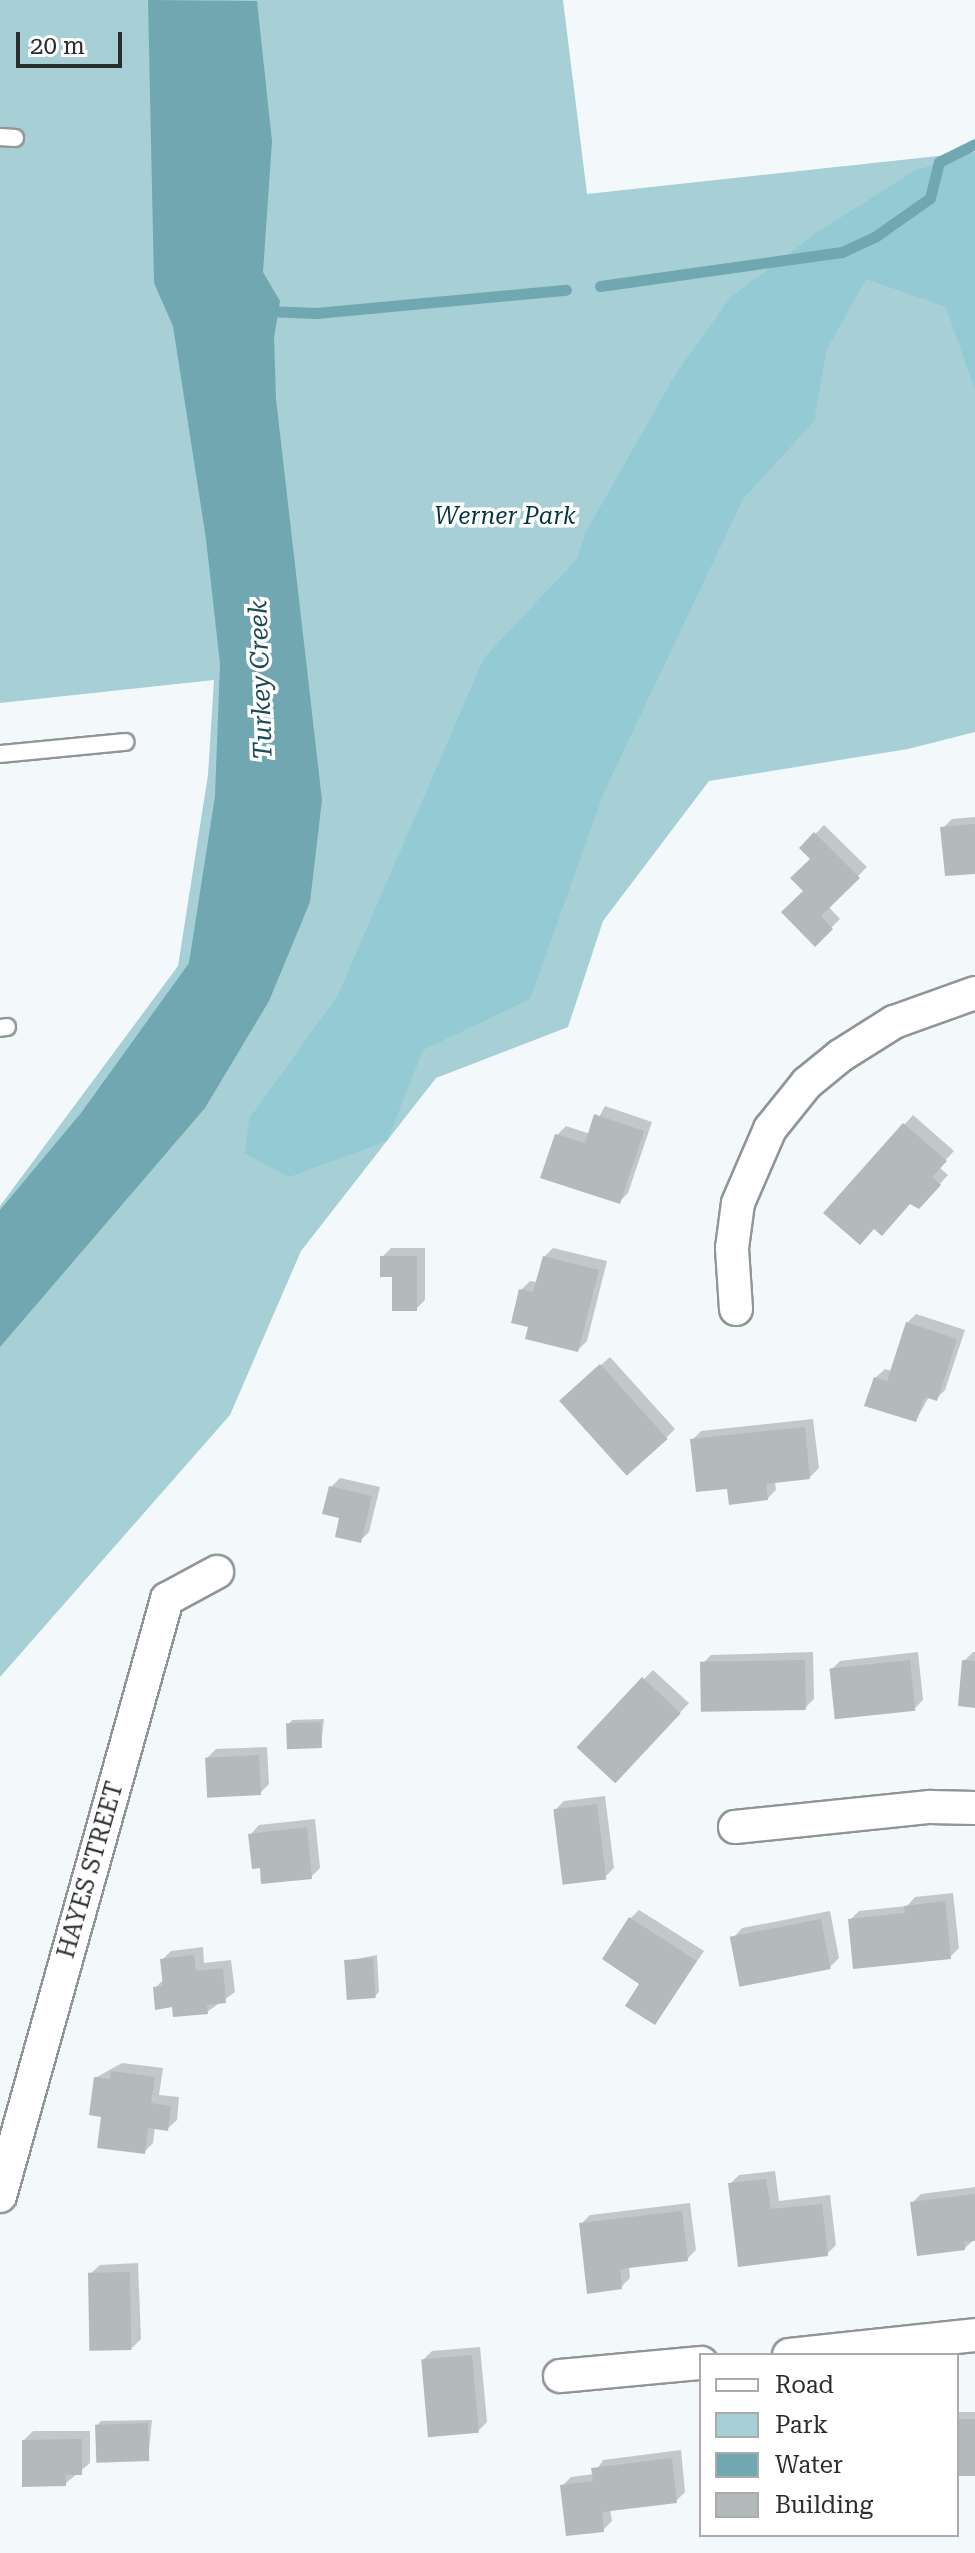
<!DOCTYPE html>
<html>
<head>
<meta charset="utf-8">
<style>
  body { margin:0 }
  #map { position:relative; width:975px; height:2553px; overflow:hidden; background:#f3f9fb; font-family:"Roboto Serif",serif }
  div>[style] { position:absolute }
  .green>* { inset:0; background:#a7cfd6 }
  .forest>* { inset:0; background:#93cad4 }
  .water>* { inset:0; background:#71a7b1 }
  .shadow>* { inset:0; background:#0003; transform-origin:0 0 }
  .stream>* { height:11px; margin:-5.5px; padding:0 5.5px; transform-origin:5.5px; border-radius:5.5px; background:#71a7b1 }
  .building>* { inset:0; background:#b4babb; transform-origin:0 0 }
  .roads { filter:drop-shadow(2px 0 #909697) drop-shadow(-2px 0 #909697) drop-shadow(0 2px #909697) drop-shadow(0 -2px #909697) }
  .lane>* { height:16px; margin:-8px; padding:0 8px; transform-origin:8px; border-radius:8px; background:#fff }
  .street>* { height:32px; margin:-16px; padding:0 16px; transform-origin:16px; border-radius:16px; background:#fff }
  span { translate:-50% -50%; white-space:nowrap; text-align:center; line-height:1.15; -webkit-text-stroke:7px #fff; paint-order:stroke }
  .park-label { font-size:24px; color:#013840; font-style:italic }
  .street-label { font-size:24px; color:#2a2d2d }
  .water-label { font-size:26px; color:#1b4b53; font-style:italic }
  .legend { position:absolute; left:699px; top:2353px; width:260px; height:184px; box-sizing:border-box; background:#fff; border:2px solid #aaabab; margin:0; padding:10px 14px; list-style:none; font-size:24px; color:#2a2d2d }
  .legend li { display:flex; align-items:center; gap:16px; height:40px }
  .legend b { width:40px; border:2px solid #aaabab }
  .scale { position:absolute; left:16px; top:32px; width:106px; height:36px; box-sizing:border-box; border:4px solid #2a2d2d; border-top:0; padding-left:10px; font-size:24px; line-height:28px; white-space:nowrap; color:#2a2d2d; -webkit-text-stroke:6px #fff; paint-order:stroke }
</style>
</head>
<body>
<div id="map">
  <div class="green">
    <div style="clip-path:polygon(0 0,563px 0,587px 194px,975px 152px,975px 732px,908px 749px,709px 781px,603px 921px,568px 1027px,436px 1078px,301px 1251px,230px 1415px,0 1677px,0 1206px,178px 966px,208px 775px,214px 680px,0 703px)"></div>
  </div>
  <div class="forest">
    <div style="clip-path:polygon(975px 152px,975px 390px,946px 307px,866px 279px,826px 351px,814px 421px,743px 499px,604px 792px,530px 999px,423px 1050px,387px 1141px,289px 1177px,245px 1153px,249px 1119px,338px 995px,484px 658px,577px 559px,586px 532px,675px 375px,730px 298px,818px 232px,914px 171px)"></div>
  </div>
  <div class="water">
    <div style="clip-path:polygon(148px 0,257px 1px,272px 141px,263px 272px,280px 301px,274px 338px,276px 399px,322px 800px,310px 902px,269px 1001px,205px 1108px,0 1347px,0 1210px,81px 1113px,189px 963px,215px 796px,220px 664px,206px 539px,173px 326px,154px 283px)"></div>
  </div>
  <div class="shadow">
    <div style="clip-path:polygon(975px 817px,975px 872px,943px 828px,952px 819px)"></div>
    <div style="clip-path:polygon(824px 825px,867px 867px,828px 906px,840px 919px,815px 944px,806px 891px,813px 859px,802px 848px)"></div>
    <div style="clip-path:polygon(605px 1106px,652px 1122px,628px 1193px,619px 1202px,557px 1135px,566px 1126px,590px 1134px)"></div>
    <div style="clip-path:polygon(913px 1115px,954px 1151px,939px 1167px,948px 1175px,928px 1197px,911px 1202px,875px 1227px,826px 1213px)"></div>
    <div style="clip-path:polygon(391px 1248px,425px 1248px,425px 1300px,416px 1309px,382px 1257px)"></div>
    <div style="clip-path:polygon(553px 1248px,607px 1261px,587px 1341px,578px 1350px,530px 1325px,521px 1290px,530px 1281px,538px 1282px,544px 1257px)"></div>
    <div style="clip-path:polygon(916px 1314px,965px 1330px,945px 1390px,936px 1399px,929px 1397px,916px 1420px,875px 1378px,885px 1369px,892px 1371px,907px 1323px)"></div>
    <div style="clip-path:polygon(610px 1357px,675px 1429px,666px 1438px,571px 1392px)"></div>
    <div style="clip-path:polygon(813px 1419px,819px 1468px,810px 1477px,775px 1481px,776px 1490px,767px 1499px,729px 1487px,692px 1440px,701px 1431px)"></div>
    <div style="clip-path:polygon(340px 1478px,380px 1487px,369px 1532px,360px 1541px,342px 1516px,331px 1487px)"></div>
    <div style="clip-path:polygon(813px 1652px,814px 1699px,805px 1708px,702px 1664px,711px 1655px)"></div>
    <div style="clip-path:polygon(918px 1652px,923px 1700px,914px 1709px,831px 1670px,840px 1661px)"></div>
    <div style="clip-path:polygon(973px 1652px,975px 1652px,975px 1706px,964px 1661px)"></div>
    <div style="clip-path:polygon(653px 1670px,689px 1703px,616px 1780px,644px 1679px)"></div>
    <div style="clip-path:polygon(324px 1719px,321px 1746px,288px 1725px,292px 1720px)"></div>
    <div style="clip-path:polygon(267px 1747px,269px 1784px,260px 1793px,207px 1758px,216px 1749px)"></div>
    <div style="clip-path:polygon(605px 1796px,614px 1868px,605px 1877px,555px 1810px,564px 1801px)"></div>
    <div style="clip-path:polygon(315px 1819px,320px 1868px,311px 1877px,261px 1866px,250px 1835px,259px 1825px)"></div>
    <div style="clip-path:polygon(953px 1893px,959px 1948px,950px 1957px,850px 1920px,859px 1911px,907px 1906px,915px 1897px)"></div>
    <div style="clip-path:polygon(639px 1910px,704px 1951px,655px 2022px,630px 1919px)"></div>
    <div style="clip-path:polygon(830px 1911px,839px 1958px,830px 1967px,733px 1938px,742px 1928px)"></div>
    <div style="clip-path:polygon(203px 1947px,204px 1963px,231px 1960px,235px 1992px,207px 2012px,173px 2005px,155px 1988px,165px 1978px,162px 1960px,171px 1951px)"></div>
    <div style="clip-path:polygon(377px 1955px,379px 1992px,375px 1996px,346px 1961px)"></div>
    <div style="clip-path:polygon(122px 2063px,163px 2068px,159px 2095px,179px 2097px,177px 2120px,167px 2129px,155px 2127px,153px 2143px,144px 2152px,104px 2115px,95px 2078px)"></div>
    <div style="clip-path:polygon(775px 2171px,779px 2201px,830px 2195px,836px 2245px,827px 2254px,730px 2184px,739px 2175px)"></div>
    <div style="clip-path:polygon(975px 2187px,975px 2239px,965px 2248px,912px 2203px,921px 2194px)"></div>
    <div style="clip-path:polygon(690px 2203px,696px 2250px,687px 2259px,629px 2266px,630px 2278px,621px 2287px,581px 2224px,590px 2215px)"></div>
    <div style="clip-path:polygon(138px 2263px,141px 2339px,132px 2348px,90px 2274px,100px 2265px)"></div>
    <div style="clip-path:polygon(480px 2347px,487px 2422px,478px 2431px,423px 2360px,432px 2351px)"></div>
    <div style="left:975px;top:2412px;width:62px;height:18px;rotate:90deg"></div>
    <div style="clip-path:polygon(152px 2420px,148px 2459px,97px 2425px,101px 2421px)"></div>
    <div style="clip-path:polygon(33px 2431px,90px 2431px,90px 2463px,65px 2484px,24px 2440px)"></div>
    <div style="clip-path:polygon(681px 2450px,685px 2492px,676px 2501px,610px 2509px,612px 2521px,603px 2530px,562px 2486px,571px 2477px,594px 2474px,603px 2460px)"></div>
  </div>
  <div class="stream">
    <div style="left:600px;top:286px;width:244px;rotate:-8deg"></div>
    <div style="left:842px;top:252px;width:38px;rotate:-25deg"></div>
    <div style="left:876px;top:236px;width:66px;rotate:-35.1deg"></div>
    <div style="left:930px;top:198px;width:37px;rotate:-76deg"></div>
    <div style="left:939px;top:162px;width:40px;rotate:-26.6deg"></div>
    <div style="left:267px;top:311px;width:49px;rotate:2.3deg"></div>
    <div style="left:316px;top:313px;width:251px;rotate:-5.3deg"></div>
  </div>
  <div class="building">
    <div style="clip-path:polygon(975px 824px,975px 874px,945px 876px,940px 827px)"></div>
    <div style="clip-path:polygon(814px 832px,860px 878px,821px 916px,833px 929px,815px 947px,781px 912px,803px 891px,790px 878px,810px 859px,799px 848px)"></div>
    <div style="clip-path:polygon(594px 1114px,644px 1131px,620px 1204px,540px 1178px,555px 1134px,585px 1143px)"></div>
    <div style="clip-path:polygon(903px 1123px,947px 1161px,932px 1177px,941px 1185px,919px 1209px,910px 1204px,882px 1236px,874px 1229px,860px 1245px,823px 1213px)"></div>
    <div style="clip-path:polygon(380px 1256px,417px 1256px,417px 1311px,392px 1311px,392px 1277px,380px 1277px)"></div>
    <div style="clip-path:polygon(543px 1256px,599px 1270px,578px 1352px,525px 1339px,528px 1327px,511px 1323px,519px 1289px,533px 1292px)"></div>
    <div style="clip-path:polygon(906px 1322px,957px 1339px,937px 1401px,925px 1397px,916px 1422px,864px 1406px,874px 1377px,887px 1381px)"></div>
    <div style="left:600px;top:1364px;width:101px;height:55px;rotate:48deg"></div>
    <div style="clip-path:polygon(805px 1427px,810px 1479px,766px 1484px,768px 1500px,729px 1505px,727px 1489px,696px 1492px,690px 1439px)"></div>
    <div style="clip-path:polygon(329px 1486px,372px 1496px,361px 1543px,335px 1537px,339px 1518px,322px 1514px)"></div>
    <div style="left:805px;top:1660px;width:50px;height:105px;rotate:89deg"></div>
    <div style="left:910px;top:1660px;width:51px;height:81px;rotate:84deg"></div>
    <div style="clip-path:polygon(962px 1660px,975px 1661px,975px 1708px,958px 1706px)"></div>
    <div style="left:642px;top:1677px;width:53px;height:96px;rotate:43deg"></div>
    <div style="left:321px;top:1722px;width:26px;height:35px;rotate:88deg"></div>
    <div style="left:259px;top:1755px;width:40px;height:54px;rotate:87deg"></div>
    <div style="left:597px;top:1804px;width:76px;height:44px;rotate:83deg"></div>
    <div style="clip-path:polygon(307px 1827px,312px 1879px,261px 1884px,260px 1868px,252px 1869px,248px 1834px)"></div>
    <div style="clip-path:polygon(945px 1901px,951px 1959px,853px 1969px,848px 1919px,905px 1913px,904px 1906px)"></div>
    <div style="clip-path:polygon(629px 1917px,697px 1961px,655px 2025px,625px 2006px,639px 1984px,602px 1959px)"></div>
    <div style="left:821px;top:1919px;width:51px;height:93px;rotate:79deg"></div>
    <div style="clip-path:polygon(194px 1955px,196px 1971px,223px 1968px,226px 2003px,207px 2005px,208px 2014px,173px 2017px,172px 2007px,155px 2010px,153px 1987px,163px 1986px,160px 1959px)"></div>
    <div style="left:373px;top:1958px;width:40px;height:29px;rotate:86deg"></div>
    <div style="clip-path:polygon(111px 2071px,155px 2077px,151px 2103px,171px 2106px,168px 2131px,148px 2128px,145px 2154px,97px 2148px,101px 2117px,89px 2115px,94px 2077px,110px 2079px)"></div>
    <div style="clip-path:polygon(766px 2179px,771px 2209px,822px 2204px,828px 2256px,738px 2267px,728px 2183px)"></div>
    <div style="clip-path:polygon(975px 2194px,975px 2241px,965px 2242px,965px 2250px,917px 2256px,910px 2202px)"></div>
    <div style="clip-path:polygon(682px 2211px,688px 2261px,620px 2269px,622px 2289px,587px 2294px,579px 2223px)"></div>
    <div style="left:130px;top:2272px;width:78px;height:42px;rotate:89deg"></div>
    <div style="left:472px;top:2355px;width:78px;height:51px;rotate:85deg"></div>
    <div style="left:975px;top:2419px;width:57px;height:18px;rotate:90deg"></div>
    <div style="left:148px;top:2423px;width:38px;height:53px;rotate:88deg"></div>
    <div style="clip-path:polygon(82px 2439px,82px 2475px,66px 2475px,66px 2486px,22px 2487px,22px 2440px)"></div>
    <div style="clip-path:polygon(672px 2458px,677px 2503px,602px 2512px,604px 2532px,566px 2536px,560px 2485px,593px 2481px,591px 2468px)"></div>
  </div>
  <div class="roads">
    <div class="lane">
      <div style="left:0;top:137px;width:15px;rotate:4deg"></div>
      <div style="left:0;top:754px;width:126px;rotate:-5.5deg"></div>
      <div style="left:0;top:1028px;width:7px;rotate:-8deg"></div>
    </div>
    <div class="street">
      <div style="left:736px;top:1309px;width:61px;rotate:-93.8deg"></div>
      <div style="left:732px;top:1248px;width:45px;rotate:-82.4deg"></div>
      <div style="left:738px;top:1203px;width:81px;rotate:-66.6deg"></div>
      <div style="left:770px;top:1129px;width:59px;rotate:-51.2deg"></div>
      <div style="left:807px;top:1083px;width:43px;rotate:-39.3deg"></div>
      <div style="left:840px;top:1056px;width:64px;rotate:-32.2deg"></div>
      <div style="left:894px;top:1022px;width:86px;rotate:-19.7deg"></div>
      <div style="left:735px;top:1827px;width:196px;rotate:-5.9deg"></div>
      <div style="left:930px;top:1807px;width:45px;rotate:1.3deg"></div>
      <div style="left:0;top:2196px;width:620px;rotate:-74.37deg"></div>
      <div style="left:167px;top:1599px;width:57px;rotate:-28.4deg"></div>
      <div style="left:789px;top:2355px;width:187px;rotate:-6.1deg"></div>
      <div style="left:560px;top:2376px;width:142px;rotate:-5.3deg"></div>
    </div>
  </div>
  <div class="park-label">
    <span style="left:505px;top:517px">Werner Park</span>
  </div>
  <div class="street-label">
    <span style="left:91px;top:1870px;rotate:-74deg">HAYES STREET</span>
  </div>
  <div class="water-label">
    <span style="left:261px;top:680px;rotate:-92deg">Turkey Creek</span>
  </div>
  <ul class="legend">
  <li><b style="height:10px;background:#fff"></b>Road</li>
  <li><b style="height:22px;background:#a7cfd6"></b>Park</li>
  <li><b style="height:22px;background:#71a7b1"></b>Water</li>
  <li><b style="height:22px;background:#b4babb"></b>Building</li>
  </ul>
  <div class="scale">20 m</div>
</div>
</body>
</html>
